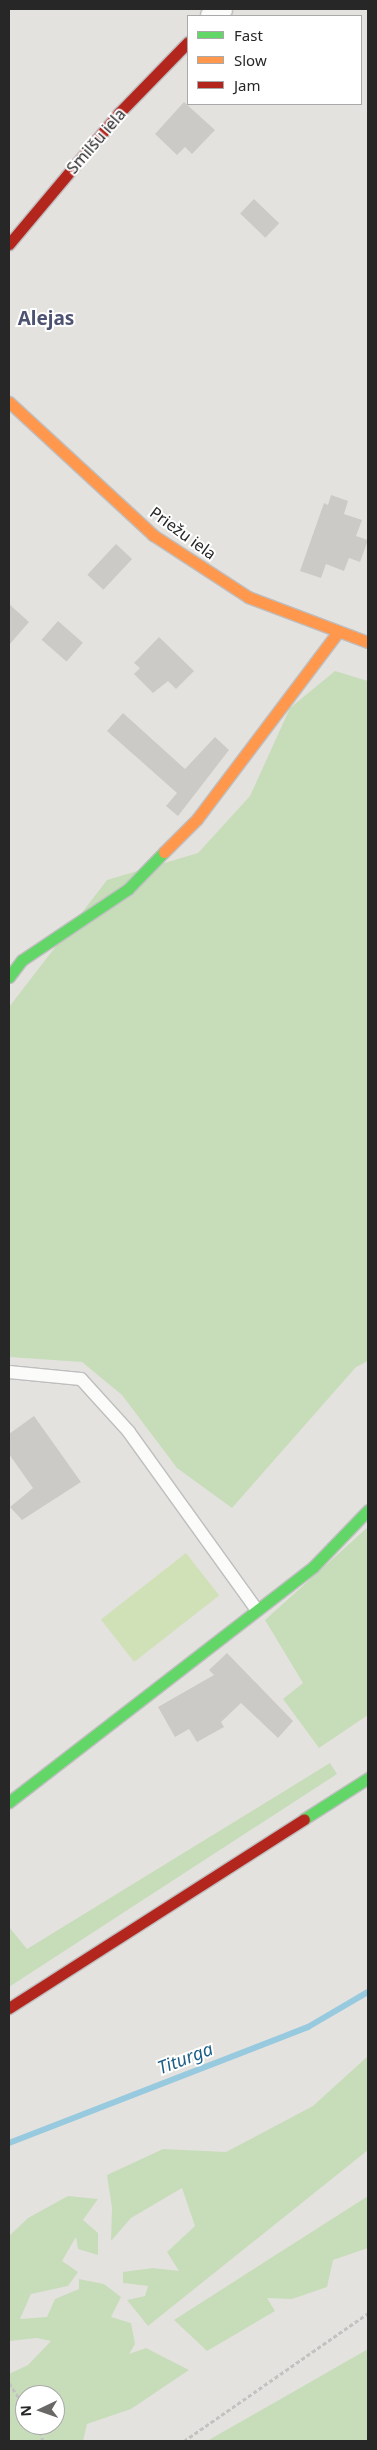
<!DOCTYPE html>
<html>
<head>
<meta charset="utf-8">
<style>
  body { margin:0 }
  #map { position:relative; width:377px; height:2450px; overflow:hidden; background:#e4e2de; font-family:"Noto Sans",sans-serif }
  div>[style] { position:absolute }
  .green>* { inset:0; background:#c7ddba }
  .pitch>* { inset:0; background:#d0e1b8; transform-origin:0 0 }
  .stream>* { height:6px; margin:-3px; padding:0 3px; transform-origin:3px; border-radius:3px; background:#98cadf }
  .building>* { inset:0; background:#cccac7; transform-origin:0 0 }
  .path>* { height:3px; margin-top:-1.5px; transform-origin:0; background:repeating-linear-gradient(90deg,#c2c2c2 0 4px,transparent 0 6.5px) }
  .roads { filter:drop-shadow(1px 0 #bfbebf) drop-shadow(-1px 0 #bfbebf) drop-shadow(0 1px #bfbebf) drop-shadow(0 -1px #bfbebf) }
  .lane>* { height:12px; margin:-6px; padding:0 6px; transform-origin:6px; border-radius:6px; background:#fbfbfa }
  .street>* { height:24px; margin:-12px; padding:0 12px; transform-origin:12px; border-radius:12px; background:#fbfbfa }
  .fast>* { height:11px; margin:-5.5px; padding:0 5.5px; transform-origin:5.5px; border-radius:5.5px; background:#63d668 }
  .slow>* { height:11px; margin:-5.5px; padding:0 5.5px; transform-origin:5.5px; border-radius:5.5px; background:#ff974d }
  .jam>* { height:11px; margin:-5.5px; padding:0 5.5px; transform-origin:5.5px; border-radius:5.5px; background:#b3261e }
  span { translate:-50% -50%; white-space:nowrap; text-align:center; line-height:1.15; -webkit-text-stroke:4px #fff; paint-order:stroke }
  .street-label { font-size:16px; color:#272727 }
  .water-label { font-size:18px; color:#1c5e87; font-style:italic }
  .quarter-label { font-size:19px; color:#4d5272; font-weight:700 }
  .frame { position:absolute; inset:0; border:10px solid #272727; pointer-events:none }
  .legend { position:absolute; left:187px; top:15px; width:175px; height:90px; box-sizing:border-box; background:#fff; border:1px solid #a9a9a9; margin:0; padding:6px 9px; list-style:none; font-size:15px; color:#272727 }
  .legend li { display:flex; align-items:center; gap:10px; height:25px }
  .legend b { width:25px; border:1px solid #a9a9a9 }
  .north { position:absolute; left:15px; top:2385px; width:50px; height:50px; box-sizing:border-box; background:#fff; border:1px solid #a9a9a9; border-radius:50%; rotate:267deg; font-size:14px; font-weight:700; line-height:20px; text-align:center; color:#272727 }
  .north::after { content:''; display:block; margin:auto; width:18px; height:22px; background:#696867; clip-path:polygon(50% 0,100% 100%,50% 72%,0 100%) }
</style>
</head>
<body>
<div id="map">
  <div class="green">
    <div style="clip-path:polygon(335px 671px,368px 681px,368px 1361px,356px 1367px,232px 1508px,177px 1468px,122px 1395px,82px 1362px,9px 1357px,9px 1007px,107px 880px,198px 853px,250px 796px,290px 708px)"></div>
    <div style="clip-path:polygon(368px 1527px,368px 1715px,319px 1748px,283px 1699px,303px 1683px,265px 1620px)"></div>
    <div style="clip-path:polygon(330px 1763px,337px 1774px,9px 1987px,9px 1927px,27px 1949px)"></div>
    <div style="clip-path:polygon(368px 2056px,368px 2150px,148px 2326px,127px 2300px,145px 2296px,148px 2286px,123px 2283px,123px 2272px,153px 2268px,179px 2271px,167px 2252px,195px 2226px,182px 2188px,131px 2218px,111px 2241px,112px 2208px,107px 2175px,163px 2149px,226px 2152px,313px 2106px)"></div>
    <div style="clip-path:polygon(evenodd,68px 2196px,98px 2199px,83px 2220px,98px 2233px,98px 2255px,78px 2249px,76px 2237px,62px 2261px,78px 2272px,68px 2286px,31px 2294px,20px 2319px,47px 2317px,55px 2299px,79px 2289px,79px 2279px,104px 2284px,121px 2297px,111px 2317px,131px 2323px,135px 2344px,129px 2354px,146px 2348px,189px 2370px,131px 2409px,87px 2424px,83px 2441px,9px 2441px,9px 2374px,28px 2365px,51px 2341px,37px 2338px,9px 2341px,9px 2236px,28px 2218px,68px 2196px,25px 2395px,55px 2395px,55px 2425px,25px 2425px,25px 2395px)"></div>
    <div style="clip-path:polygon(368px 2196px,368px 2248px,333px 2260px,327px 2287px,292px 2299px,267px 2298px,275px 2311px,207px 2351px,174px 2320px)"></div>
    <div style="clip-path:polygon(368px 2349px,368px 2441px,207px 2441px)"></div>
  </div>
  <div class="pitch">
    <div style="left:186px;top:1553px;width:54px;height:108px;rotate:52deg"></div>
  </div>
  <div class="stream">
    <div style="left:9px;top:2143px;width:321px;rotate:-21.2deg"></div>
    <div style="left:308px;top:2027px;width:69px;rotate:-30.3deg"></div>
  </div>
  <div class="building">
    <div style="clip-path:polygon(184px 102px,215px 130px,192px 154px,185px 147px,177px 155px,155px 134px)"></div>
    <div style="left:254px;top:199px;width:35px;height:20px;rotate:44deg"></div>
    <div style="clip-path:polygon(331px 495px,348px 501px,344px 514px,362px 520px,356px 536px,368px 540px,360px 562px,349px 558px,344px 571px,326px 564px,321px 578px,300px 571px,324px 503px,328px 505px)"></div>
    <div style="left:116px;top:544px;width:22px;height:42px;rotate:43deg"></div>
    <div style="clip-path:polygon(9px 604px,29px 622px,9px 645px)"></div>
    <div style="left:58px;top:621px;width:33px;height:25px;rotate:41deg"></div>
    <div style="clip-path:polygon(159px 637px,194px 671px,176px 689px,168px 681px,153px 693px,134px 674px,140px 668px,134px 663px)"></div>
    <div style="clip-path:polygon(123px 713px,185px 769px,215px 737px,229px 750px,178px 816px,166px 806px,177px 793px,107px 731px)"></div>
    <div style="clip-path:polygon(34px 1416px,81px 1482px,22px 1520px,10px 1507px,33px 1488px,9px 1454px,9px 1434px)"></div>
    <div style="clip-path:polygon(227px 1653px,293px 1721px,278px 1738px,241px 1703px,221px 1722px,224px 1727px,197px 1742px,189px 1729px,175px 1737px,158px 1707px,214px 1675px,209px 1670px)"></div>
  </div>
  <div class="path">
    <div style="left:9px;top:2383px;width:29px;rotate:56deg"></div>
    <div style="left:38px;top:2425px;width:17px;rotate:73deg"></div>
    <div style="left:184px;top:2441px;width:224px;rotate:-34.8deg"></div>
  </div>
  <div class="roads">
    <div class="lane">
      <div style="left:9px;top:1372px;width:72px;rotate:5.6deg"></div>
      <div style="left:81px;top:1379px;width:72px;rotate:47.8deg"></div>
      <div style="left:129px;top:1432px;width:219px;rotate:54.3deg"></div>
    </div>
    <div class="street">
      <div style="left:213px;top:16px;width:10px;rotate:-45deg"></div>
    </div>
    <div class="fast">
      <div style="left:9px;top:977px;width:21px;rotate:-53deg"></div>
      <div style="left:22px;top:960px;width:128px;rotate:-33.8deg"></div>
      <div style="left:128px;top:889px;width:52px;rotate:-45.8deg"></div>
      <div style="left:9px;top:1802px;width:384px;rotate:-37.7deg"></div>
      <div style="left:313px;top:1567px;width:79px;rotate:-46deg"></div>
      <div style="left:304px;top:1819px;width:76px;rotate:-32.6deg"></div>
    </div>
    <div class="slow">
      <div style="left:9px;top:402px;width:196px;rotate:42.7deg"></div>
      <div style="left:153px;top:535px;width:113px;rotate:33.1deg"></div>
      <div style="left:248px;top:597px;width:128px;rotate:20.6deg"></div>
      <div style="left:164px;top:852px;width:47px;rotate:-45deg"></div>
      <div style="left:197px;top:819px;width:234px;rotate:-53deg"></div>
    </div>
    <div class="jam">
      <div style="left:9px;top:244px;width:171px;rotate:-50deg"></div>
      <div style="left:119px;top:113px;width:99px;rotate:-45.8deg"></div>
      <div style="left:9px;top:2008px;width:350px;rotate:-32.6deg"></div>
    </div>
  </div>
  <div class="street-label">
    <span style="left:96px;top:141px;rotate:-49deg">Smilšu iela</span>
    <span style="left:183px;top:533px;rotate:36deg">Priežu iela</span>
  </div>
  <div class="water-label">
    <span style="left:185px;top:2058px;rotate:-21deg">Titurga</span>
  </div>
  <div class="quarter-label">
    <span style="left:46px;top:319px">Alejas</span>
  </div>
  <div class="frame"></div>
  <ul class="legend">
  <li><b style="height:6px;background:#63d668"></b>Fast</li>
  <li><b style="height:6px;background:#ff974d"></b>Slow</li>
  <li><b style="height:6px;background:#b3261e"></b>Jam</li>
  </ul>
  <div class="north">N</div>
</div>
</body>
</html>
